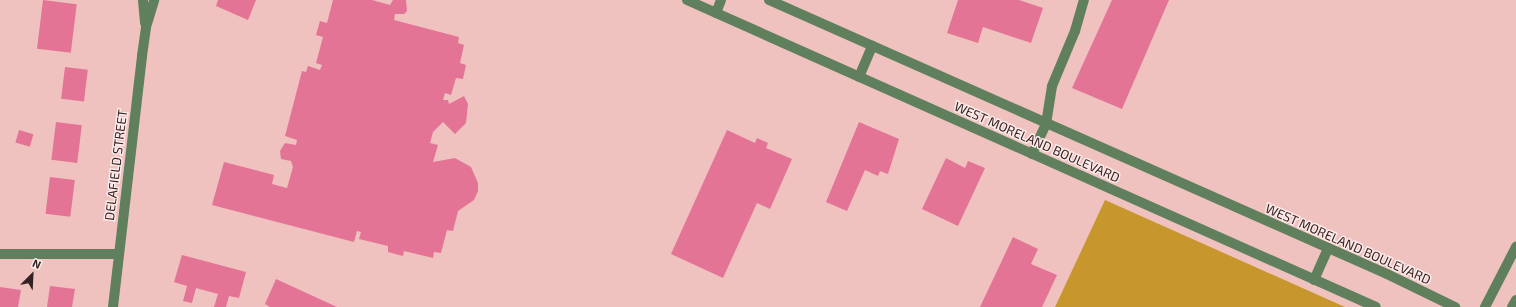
<!DOCTYPE html>
<html>
<head>
<meta charset="utf-8">
<style>
  body { margin:0 }
  #map { position:relative; width:1516px; height:307px; overflow:hidden; background:#efc2bf; font-family:"Exo 2",sans-serif }
  div>[style] { position:absolute }
  .green>* { inset:0; background:#c7972d }
  .building>* { inset:0; background:#e37495; transform-origin:0 0 }
  .minor>* { height:10px; margin:-5px; padding:0 5px; transform-origin:5px; border-radius:5px; background:#60805d }
  span { translate:-50% -50%; white-space:nowrap; text-align:center; line-height:1.15; -webkit-text-stroke:3px #fdeae9; paint-order:stroke }
  .street-label { font-size:13px; color:#352323 }
  .north { position:absolute; left:12px; top:255px; width:40px; height:40px; -webkit-text-stroke:3px #fdeae9; paint-order:stroke; rotate:24deg; font-size:11px; font-weight:700; line-height:16px; text-align:center; color:#352323 }
  .north::after { content:''; display:block; margin:auto; width:14px; height:18px; background:#352323; clip-path:polygon(50% 0,100% 100%,50% 72%,0 100%) }
</style>
</head>
<body>
<div id="map">
  <div class="green">
    <div style="clip-path:polygon(1105px 200px,1345px 307px,1055px 307px)"></div>
  </div>
  <div class="building">
    <div style="left:43px;top:0;width:34px;height:49px;rotate:7deg"></div>
    <div style="clip-path:polygon(218px 0,256px 0,248px 20px,216px 6px)"></div>
    <div style="clip-path:polygon(333px 0,372px 0,390px 5px,393px 0,406px 0,407px 11px,404px 14px,395px 14px,394px 20px,459px 37px,458px 43px,464px 45px,460px 63px,466px 65px,463px 79px,456px 78px,451px 95px,445px 93px,443px 100px,448px 100px,449px 104px,464px 96px,468px 104px,466px 123px,455px 134px,443px 122px,433px 132px,430px 143px,438px 145px,433px 162px,455px 158px,471px 167px,478px 183px,478px 191px,474px 200px,458px 211px,453px 231px,447px 230px,441px 253px,434px 252px,433px 258px,404px 251px,403px 256px,388px 252px,388px 246px,359px 239px,361px 232px,357px 231px,354px 242px,212px 205px,224px 162px,274px 175px,272px 184px,287px 188px,293px 167px,291px 161px,281px 159px,280px 151px,285px 143px,296px 145px,297px 140px,285px 136px,302px 71px,306px 72px,308px 66px,320px 70px,322px 65px,316px 63px,323px 37px,316px 35px,320px 21px,327px 23px)"></div>
    <div style="clip-path:polygon(958px 0,1019px 0,1043px 8px,1031px 43px,983px 27px,978px 43px,947px 33px)"></div>
    <div style="clip-path:polygon(1112px 0,1169px 0,1122px 109px,1072px 88px)"></div>
    <div style="left:65px;top:67px;width:23px;height:32px;rotate:7deg"></div>
    <div style="left:56px;top:122px;width:26px;height:38px;rotate:7deg"></div>
    <div style="clip-path:polygon(859px 122px,899px 139px,888px 174px,880px 171px,878px 176px,865px 170px,847px 211px,826px 202px)"></div>
    <div style="left:19px;top:130px;width:15px;height:13px;rotate:16deg"></div>
    <div style="clip-path:polygon(727px 130px,755px 143px,757px 138px,768px 143px,766px 148px,792px 159px,770px 209px,757px 203px,723px 278px,671px 254px)"></div>
    <div style="clip-path:polygon(946px 158px,965px 168px,968px 161px,985px 168px,958px 226px,922px 209px)"></div>
    <div style="left:50px;top:177px;width:25px;height:37px;rotate:7deg"></div>
    <div style="clip-path:polygon(1013px 237px,1038px 249px,1031px 264px,1057px 275px,1042px 307px,980px 307px)"></div>
    <div style="clip-path:polygon(182px 255px,246px 272px,239px 298px,229px 296px,226px 307px,214px 307px,218px 294px,196px 288px,192px 303px,183px 301px,187px 286px,174px 282px)"></div>
    <div style="clip-path:polygon(276px 279px,337px 307px,270px 307px,265px 304px)"></div>
    <div style="clip-path:polygon(50px 286px,75px 289px,72px 307px,47px 307px)"></div>
    <div style="clip-path:polygon(0 287px,21px 290px,18px 307px,0 307px)"></div>
  </div>
  <div class="minor">
    <div style="left:143px;top:0;width:23px;rotate:85deg"></div>
    <div style="left:687px;top:0;width:754px;rotate:24.02deg"></div>
    <div style="left:769px;top:0;width:676px;rotate:23.91deg"></div>
    <div style="left:1387px;top:274px;width:76px;rotate:25.9deg"></div>
    <div style="left:716px;top:13px;width:14px;rotate:-69deg"></div>
    <div style="left:859px;top:77px;width:34px;rotate:-67deg"></div>
    <div style="left:1032px;top:154px;width:33px;rotate:-65deg"></div>
    <div style="left:1046px;top:124px;width:38px;rotate:-81deg"></div>
    <div style="left:1052px;top:86px;width:60px;rotate:-67.3deg"></div>
    <div style="left:1075px;top:31px;width:32px;rotate:-74deg"></div>
    <div style="left:0;top:254px;width:118px"></div>
    <div style="left:1314px;top:280px;width:35px;rotate:-66deg"></div>
    <div style="left:113px;top:307px;width:253px;rotate:-83.4deg"></div>
    <div style="left:142px;top:56px;width:29px;rotate:-82deg"></div>
    <div style="left:146px;top:27px;width:28px;rotate:-73deg"></div>
    <div style="left:1485px;top:307px;width:68px;rotate:-62.7deg"></div>
    <div style="left:1512px;top:307px;width:8px;rotate:-60deg"></div>
  </div>
  <div class="street-label">
    <span style="left:1037px;top:142px;rotate:24deg">WEST MORELAND BOULEVARD</span>
    <span style="left:116px;top:165px;rotate:-83deg">DELAFIELD STREET</span>
    <span style="left:1348px;top:244px;rotate:24deg">WEST MORELAND BOULEVARD</span>
  </div>
  <div class="north">N</div>
</div>
</body>
</html>
